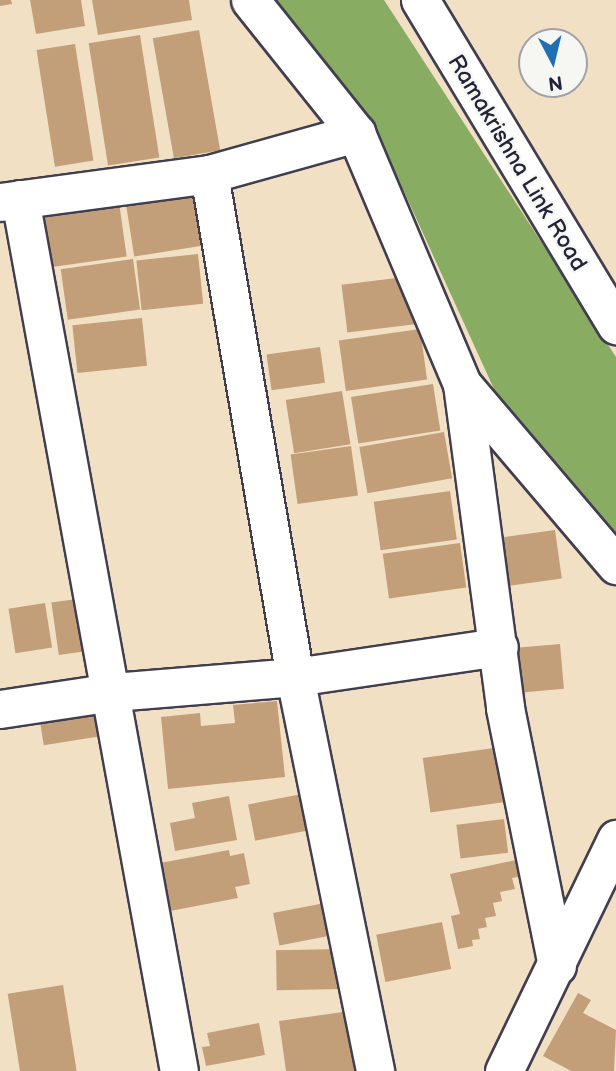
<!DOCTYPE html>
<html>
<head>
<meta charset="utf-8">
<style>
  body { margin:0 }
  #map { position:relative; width:616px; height:1071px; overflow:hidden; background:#f1e0c4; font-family:"Balsamiq Sans",sans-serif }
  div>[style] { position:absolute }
  .forest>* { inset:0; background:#88ad62 }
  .building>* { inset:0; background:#c39f79; transform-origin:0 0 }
  .roads { filter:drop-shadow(2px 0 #413e50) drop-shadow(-2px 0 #413e50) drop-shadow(0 2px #413e50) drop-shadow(0 -2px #413e50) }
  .minor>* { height:37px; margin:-18.5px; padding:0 18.5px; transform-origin:18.5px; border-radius:18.5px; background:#fff }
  span { translate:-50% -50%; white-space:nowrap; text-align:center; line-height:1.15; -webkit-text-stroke:5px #f6f6f2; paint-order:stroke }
  .street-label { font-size:23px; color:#22223b }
  .north { position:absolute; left:518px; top:28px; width:70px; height:70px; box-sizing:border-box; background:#f6f6f2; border:2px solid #a1a1a9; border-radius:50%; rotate:173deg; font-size:19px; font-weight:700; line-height:28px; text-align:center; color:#22223b }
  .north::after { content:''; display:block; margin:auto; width:24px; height:32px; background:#1f6fb2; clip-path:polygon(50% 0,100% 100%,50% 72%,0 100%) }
</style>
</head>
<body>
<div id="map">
  <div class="forest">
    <div style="clip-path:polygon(276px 0,384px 0,616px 357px,616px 532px,494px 389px,375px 128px)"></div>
  </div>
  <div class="building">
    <div style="clip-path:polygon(0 0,11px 0,12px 4px,0 6px)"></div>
    <div style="clip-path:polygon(30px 0,81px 0,85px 26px,36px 34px)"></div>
    <div style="clip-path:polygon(92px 0,189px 0,192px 20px,98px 35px)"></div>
    <div style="left:199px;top:30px;width:122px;height:47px;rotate:80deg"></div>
    <div style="left:140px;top:35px;width:124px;height:52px;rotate:81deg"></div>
    <div style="left:75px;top:44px;width:118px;height:39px;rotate:81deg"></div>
    <div style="left:203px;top:192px;width:53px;height:78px;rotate:81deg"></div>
    <div style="left:119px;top:202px;width:55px;height:84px;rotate:82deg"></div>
    <div style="left:198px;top:254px;width:50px;height:62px;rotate:84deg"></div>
    <div style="left:133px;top:259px;width:51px;height:73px;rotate:82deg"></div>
    <div style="left:413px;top:276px;width:48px;height:72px;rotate:83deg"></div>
    <div style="left:142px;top:318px;width:48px;height:70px;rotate:84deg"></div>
    <div style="left:420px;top:329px;width:51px;height:82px;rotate:82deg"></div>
    <div style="left:320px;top:347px;width:36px;height:54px;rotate:82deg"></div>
    <div style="left:433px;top:384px;width:47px;height:83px;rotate:81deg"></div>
    <div style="left:342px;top:391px;width:54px;height:57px;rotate:81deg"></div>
    <div style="left:444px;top:432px;width:47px;height:86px;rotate:80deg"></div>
    <div style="left:351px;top:446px;width:50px;height:61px;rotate:82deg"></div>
    <div style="left:450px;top:491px;width:49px;height:77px;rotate:82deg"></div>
    <div style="left:555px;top:530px;width:49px;height:59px;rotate:82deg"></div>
    <div style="left:460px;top:543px;width:45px;height:78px;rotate:82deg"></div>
    <div style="left:91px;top:597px;width:53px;height:40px;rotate:82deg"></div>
    <div style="left:45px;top:603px;width:45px;height:37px;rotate:81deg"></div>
    <div style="left:560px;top:644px;width:45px;height:53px;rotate:85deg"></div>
    <div style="clip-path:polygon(277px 701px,285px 777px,168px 789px,161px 717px,200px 713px,201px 726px,235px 723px,233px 705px)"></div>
    <div style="left:100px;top:704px;width:32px;height:62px;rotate:81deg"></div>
    <div style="left:501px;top:747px;width:55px;height:79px;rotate:82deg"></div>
    <div style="left:307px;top:793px;width:37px;height:60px;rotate:79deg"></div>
    <div style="clip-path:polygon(229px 796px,237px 840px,175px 851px,170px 823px,195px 818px,192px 803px)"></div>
    <div style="left:504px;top:819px;width:34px;height:48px;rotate:83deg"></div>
    <div style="clip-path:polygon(229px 850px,230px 856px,244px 853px,250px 884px,235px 887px,238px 898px,165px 912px,155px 864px)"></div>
    <div style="clip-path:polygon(525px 858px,528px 875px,512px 878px,515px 889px,500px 892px,502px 901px,493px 903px,496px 916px,485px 918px,487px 927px,478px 929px,480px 939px,472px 940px,473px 946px,458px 949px,451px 916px,460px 914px,450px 874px)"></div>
    <div style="left:330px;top:902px;width:33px;height:58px;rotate:79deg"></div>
    <div style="left:442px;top:922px;width:48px;height:67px;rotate:79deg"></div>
    <div style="left:342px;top:949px;width:40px;height:66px;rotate:89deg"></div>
    <div style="left:63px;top:985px;width:87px;height:56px;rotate:81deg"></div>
    <div style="clip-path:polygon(578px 993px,591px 1000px,583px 1013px,616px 1030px,614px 1071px,571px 1071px,543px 1056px)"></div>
    <div style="clip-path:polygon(350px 1011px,359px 1071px,286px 1071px,279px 1021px)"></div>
    <div style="clip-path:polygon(259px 1023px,265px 1055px,206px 1066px,202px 1047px,210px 1046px,207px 1033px)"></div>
  </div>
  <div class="roads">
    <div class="minor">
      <div style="left:250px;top:0;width:170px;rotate:51.4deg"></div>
      <div style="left:356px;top:133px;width:272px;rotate:67.1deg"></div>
      <div style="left:462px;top:384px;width:238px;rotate:49.6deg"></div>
      <div style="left:420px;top:0;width:380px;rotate:58.9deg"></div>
      <div style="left:209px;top:174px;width:510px;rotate:80.3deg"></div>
      <div style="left:295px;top:677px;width:402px;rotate:78.5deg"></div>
      <div style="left:20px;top:199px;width:886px;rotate:79.67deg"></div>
      <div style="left:0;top:202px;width:211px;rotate:-7.6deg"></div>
      <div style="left:209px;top:174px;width:153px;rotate:-15.6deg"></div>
      <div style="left:462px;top:384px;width:327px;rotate:82.4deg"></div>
      <div style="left:505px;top:708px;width:263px;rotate:78.6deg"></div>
      <div style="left:0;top:709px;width:114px;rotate:-8.6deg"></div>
      <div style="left:113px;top:692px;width:183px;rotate:-4.7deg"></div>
      <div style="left:295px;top:677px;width:206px;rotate:-8.4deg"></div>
      <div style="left:504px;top:1071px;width:258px;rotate:-64.2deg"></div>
    </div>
  </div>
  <div class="street-label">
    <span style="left:517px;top:163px;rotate:59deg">Ramakrishna Link Road</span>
  </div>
  <div class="north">N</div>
</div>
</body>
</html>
